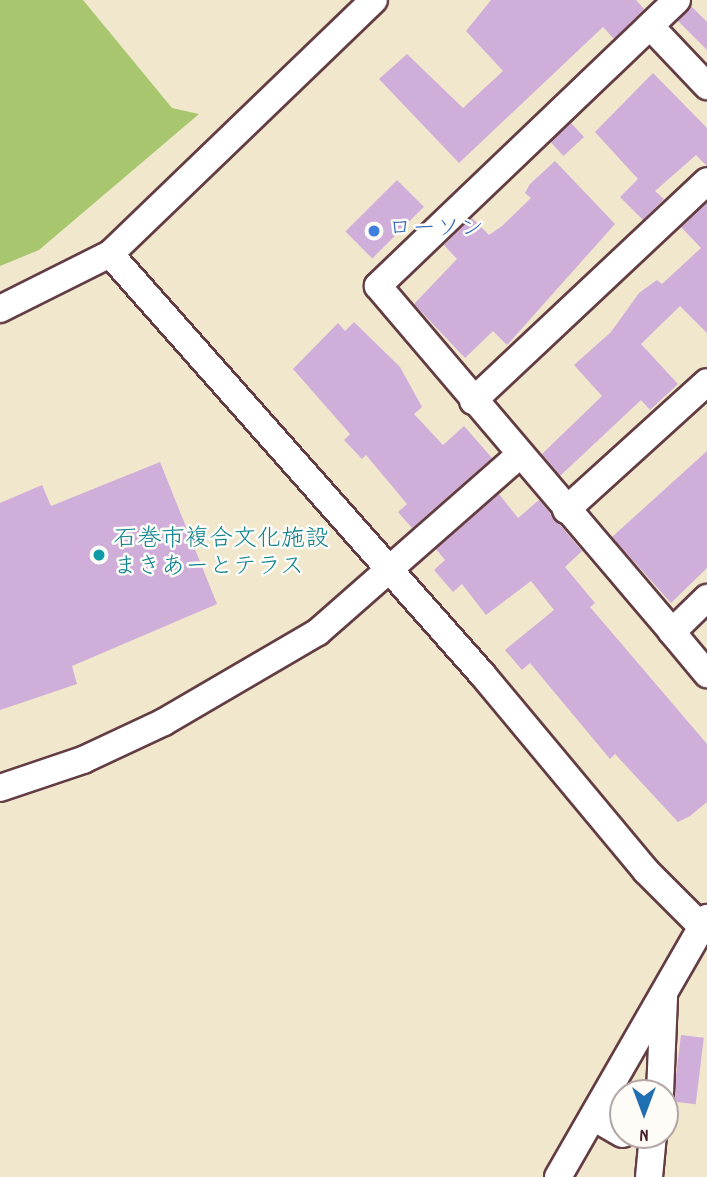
<!DOCTYPE html>
<html>
<head>
<meta charset="utf-8">
<style>
  body { margin:0 }
  #map { position:relative; width:707px; height:1177px; overflow:hidden; background:#f0e7cd; font-family:Dekko,"Klee One",sans-serif }
  div>[style] { position:absolute }
  .green>* { inset:0; background:#a8c66d }
  .building>* { inset:0; background:#cfaed9; transform-origin:0 0 }
  .roads { filter:drop-shadow(2px 0 #633d43) drop-shadow(-2px 0 #633d43) drop-shadow(0 2px #633d43) drop-shadow(0 -2px #633d43) }
  .minor>* { height:26px; margin:-13px; padding:0 13px; transform-origin:13px; border-radius:13px; background:#fff }
  .dots>* { width:19px; height:19px; translate:-50% -50%; box-sizing:border-box; border:4px solid #fdfcf7; border-radius:50% }
  span { translate:-50% -50%; white-space:nowrap; text-align:center; line-height:1.15; -webkit-text-stroke:5px #fdfcf7; paint-order:stroke }
  .shop-label { font-size:24px; color:#366cbe }
  .left { translate:0 -50%; text-align:left }
  .culture-label { font-size:24px; color:#0d838f }
  .north { position:absolute; left:609px; top:1079px; width:70px; height:70px; box-sizing:border-box; background:#fdfcf7; border:2px solid #b5a4a5; border-radius:50%; rotate:180deg; font-size:19px; font-weight:700; line-height:28px; text-align:center; color:#4a1f2b }
  .north::after { content:''; display:block; margin:auto; width:24px; height:32px; background:#1f6fb2; clip-path:polygon(50% 0,100% 100%,50% 72%,0 100%) }
</style>
</head>
<body>
<div id="map">
  <div class="green">
    <div style="clip-path:polygon(0 0,83px 0,172px 108px,199px 114px,39px 250px,0 266px)"></div>
  </div>
  <div class="building">
    <div style="clip-path:polygon(491px 0,636px 0,644px 9px,614px 39px,603px 27px,459px 163px,379px 79px,407px 54px,463px 108px,503px 71px,466px 31px)"></div>
    <div style="clip-path:polygon(691px 6px,707px 22px,707px 50px,678px 21px)"></div>
    <div style="clip-path:polygon(653px 73px,707px 128px,707px 166px,696px 155px,655px 191px,664px 199px,643px 220px,620px 197px,638px 179px,595px 132px)"></div>
    <div style="left:571px;top:123px;width:19px;height:28px;rotate:47deg"></div>
    <div style="clip-path:polygon(555px 161px,615px 224px,507px 345px,493px 331px,465px 358px,414px 304px,457px 259px,444px 245px,472px 218px,489px 235px,502px 226px,531px 198px,525px 193px,530px 184px)"></div>
    <div style="left:397px;top:180px;width:38px;height:73px;rotate:45deg"></div>
    <div style="clip-path:polygon(707px 203px,707px 333px,680px 306px,641px 344px,678px 384px,650px 410px,641px 400px,560px 476px,542px 454px,602px 396px,574px 365px,611px 332px,639px 293px,657px 280px,662px 284px,701px 248px,681px 227px)"></div>
    <div style="clip-path:polygon(354px 322px,400px 367px,422px 407px,414px 414px,443px 445px,464px 426px,492px 458px,412px 528px,398px 512px,407px 504px,366px 455px,362px 459px,344px 440px,350px 434px,293px 369px,338px 323px,345px 331px)"></div>
    <div style="clip-path:polygon(707px 451px,707px 568px,671px 603px,612px 537px)"></div>
    <div style="clip-path:polygon(160px 462px,217px 604px,72px 666px,77px 684px,0 710px,0 503px,42px 485px,51px 506px)"></div>
    <div style="clip-path:polygon(499px 494px,518px 518px,539px 500px,582px 551px,565px 567px,595px 603px,590px 607px,707px 744px,707px 802px,690px 816px,678px 822px,615px 754px,610px 759px,530px 663px,522px 670px,505px 650px,554px 610px,531px 581px,486px 615px,462px 584px,453px 592px,434px 570px,445px 560px,436px 549px)"></div>
    <div style="left:681px;top:1035px;width:23px;height:67px;rotate:7deg"></div>
  </div>
  <div class="roads">
    <div class="minor">
      <div style="left:677px;top:0;width:414px;rotate:136.3deg"></div>
      <div style="left:378px;top:286px;width:454px;rotate:49.6deg"></div>
      <div style="left:672px;top:632px;width:49px;rotate:-44.2deg"></div>
      <div style="left:650px;top:26px;width:83px;rotate:46.5deg"></div>
      <div style="left:110px;top:254px;width:561px;rotate:48.47deg"></div>
      <div style="left:482px;top:674px;width:256px;rotate:50.2deg"></div>
      <div style="left:646px;top:871px;width:79px;rotate:45deg"></div>
      <div style="left:0;top:309px;width:123px;rotate:-26.6deg"></div>
      <div style="left:110px;top:254px;width:366px;rotate:-43.9deg"></div>
      <div style="left:473px;top:401px;width:321px;rotate:-43.2deg"></div>
      <div style="left:566px;top:510px;width:190px;rotate:-42.2deg"></div>
      <div style="left:672px;top:632px;width:55px;rotate:50.2deg"></div>
      <div style="left:0;top:788px;width:88px;rotate:-18.6deg"></div>
      <div style="left:83px;top:760px;width:89px;rotate:-25.1deg"></div>
      <div style="left:164px;top:722px;width:178px;rotate:-30.3deg"></div>
      <div style="left:318px;top:632px;width:266px;rotate:-41.3deg"></div>
      <div style="left:660px;top:1093px;width:96px;rotate:-87.6deg"></div>
      <div style="left:593px;top:1117px;width:34px;rotate:30deg"></div>
      <div style="left:558px;top:1177px;width:299px;rotate:-60.1deg"></div>
      <div style="left:649px;top:1177px;width:42px;rotate:-84.6deg"></div>
    </div>
  </div>
  <div class="dots">
    <div style="left:374px;top:231px;background:#3f7fe0"></div>
    <div style="left:99px;top:555px;background:#0f9aa8"></div>
  </div>
  <div class="shop-label">
    <span class="left" style="left:388px;top:231px">ローソン</span>
  </div>
  <div class="culture-label">
    <span class="left" style="left:113px;top:555px">石巻市複合文化施設<br>まきあーとテラス</span>
  </div>
  <div class="north">N</div>
</div>
</body>
</html>
